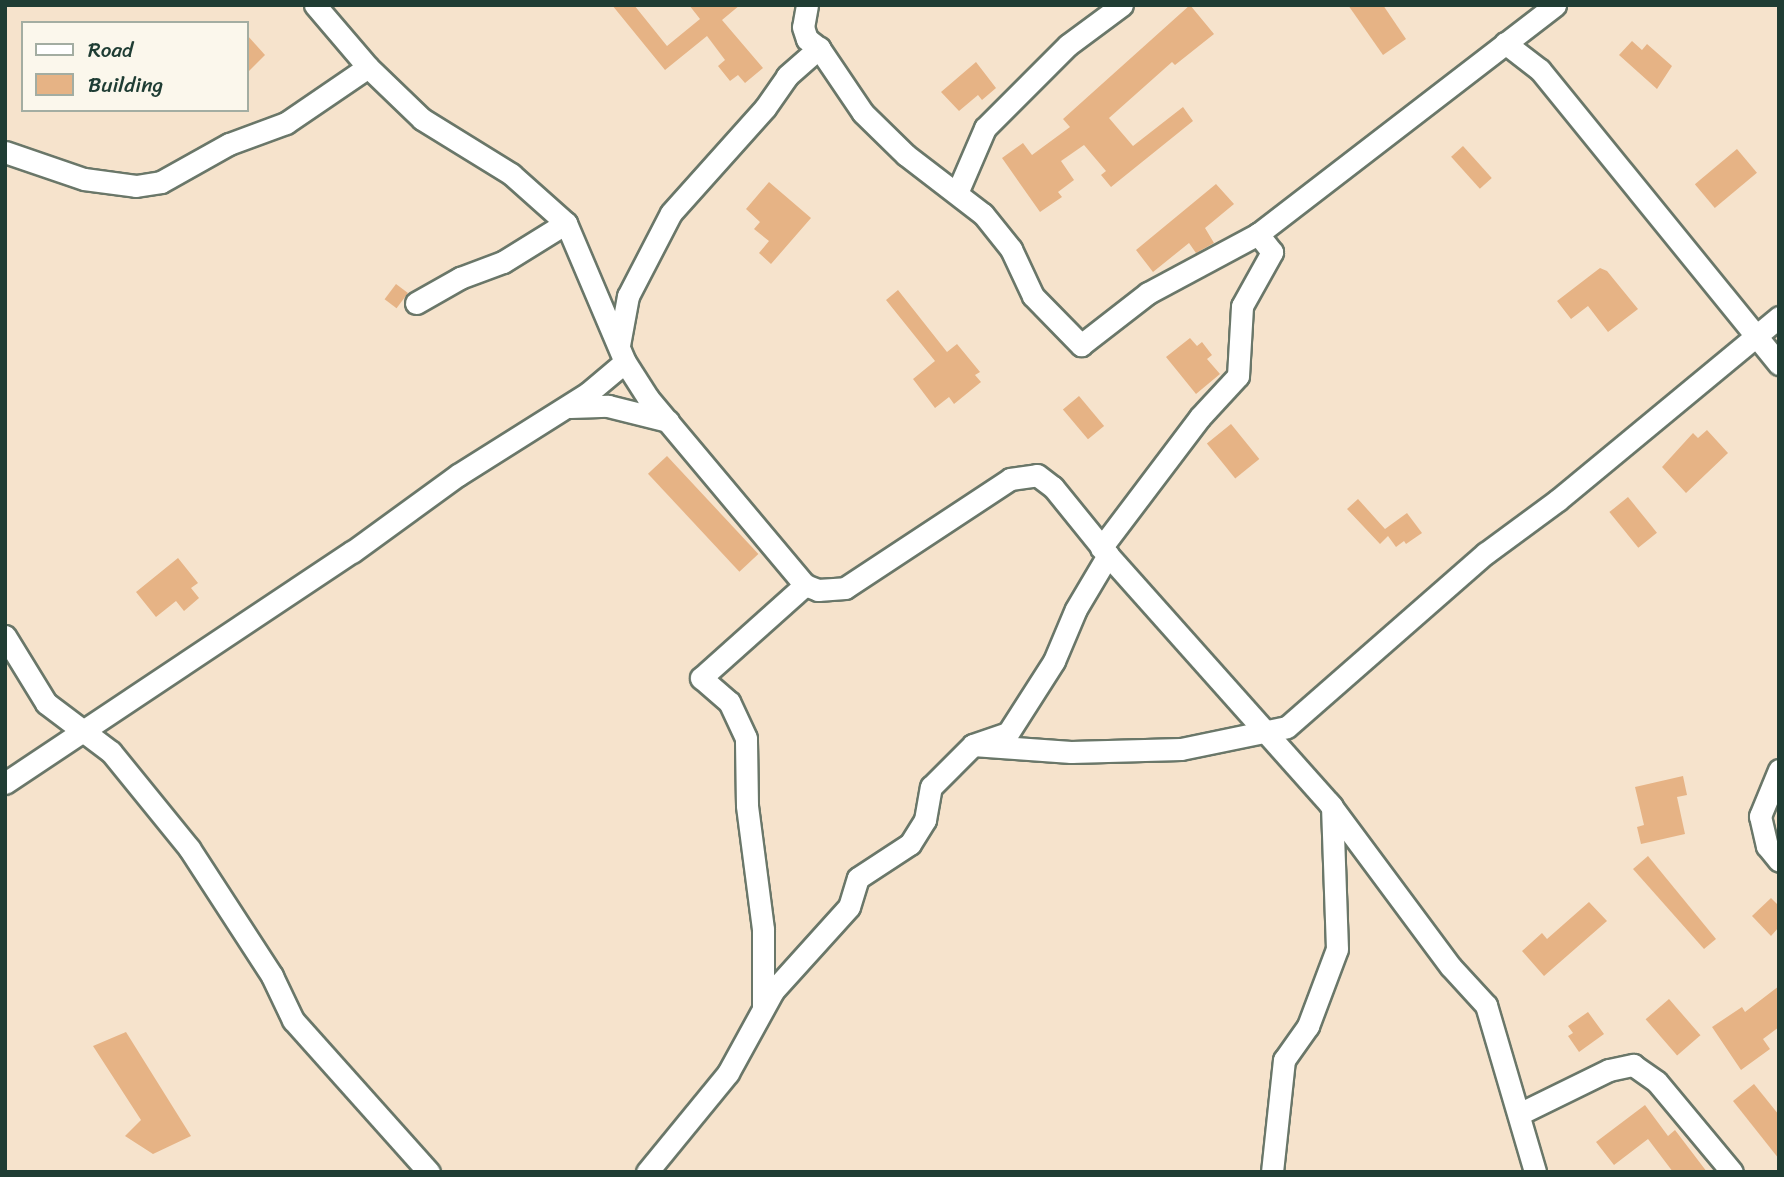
<!DOCTYPE html>
<html>
<head>
<meta charset="utf-8">
<style>
  body { margin:0 }
  #map { position:relative; width:1784px; height:1177px; overflow:hidden; background:#f6e3cc; font-family:Sriracha,sans-serif }
  div>[style] { position:absolute }
  .building>* { inset:0; background:#e6b385; transform-origin:0 0 }
  .roads { filter:drop-shadow(2px 0 #6a7769) drop-shadow(-2px 0 #6a7769) drop-shadow(0 2px #6a7769) drop-shadow(0 -2px #6a7769) }
  .street>* { height:21px; margin:-10.5px; padding:0 10.5px; transform-origin:10.5px; border-radius:10.5px; background:#fff }
  span { translate:-50% -50%; white-space:nowrap; text-align:center; line-height:1.15; -webkit-text-stroke:5px #fbf7ec; paint-order:stroke }
  .frame { position:absolute; inset:0; border:7px solid #1f3d34; pointer-events:none }
  .legend { position:absolute; left:21px; top:21px; width:228px; height:91px; box-sizing:border-box; background:#fbf7ec; border:2px solid #a3ada2; margin:0; padding:9px 12px; list-style:none; font-size:21px; color:#1f3d34 }
  .legend li { display:flex; align-items:center; gap:14px; height:35px }
  .legend b { width:35px; border:2px solid #a3ada2 }
</style>
</head>
<body>
<div id="map">
  <div class="building">
    <div style="clip-path:polygon(612px 5px,634px 5px,667px 46px,700px 19px,689px 5px,740px 5px,722px 20px,763px 68px,745px 83px,738px 75px,730px 81px,718px 66px,725px 60px,707px 36px,665px 70px)"></div>
    <div style="clip-path:polygon(1190px 5px,1214px 34px,1175px 65px,1172px 62px,1109px 118px,1133px 146px,1183px 107px,1193px 121px,1111px 187px,1101px 175px,1106px 171px,1084px 145px,1061px 161px,1074px 180px,1058px 192px,1062px 197px,1040px 212px,1002px 158px,1023px 143px,1032px 155px,1070px 127px,1063px 119px)"></div>
    <div style="clip-path:polygon(1348px 5px,1383px 5px,1406px 39px,1383px 55px)"></div>
    <div style="clip-path:polygon(247px 35px,265px 55px,247px 73px)"></div>
    <div style="clip-path:polygon(1632px 41px,1642px 50px,1647px 44px,1672px 66px,1657px 89px,1619px 55px)"></div>
    <div style="clip-path:polygon(976px 62px,996px 88px,982px 100px,978px 95px,959px 111px,941px 92px)"></div>
    <div style="left:1463px;top:146px;width:43px;height:16px;rotate:48deg"></div>
    <div style="left:1737px;top:149px;width:31px;height:55px;rotate:50deg"></div>
    <div style="clip-path:polygon(769px 182px,811px 218px,771px 264px,759px 253px,769px 241px,754px 229px,760px 222px,746px 209px)"></div>
    <div style="clip-path:polygon(1216px 184px,1234px 204px,1205px 228px,1214px 243px,1196px 253px,1189px 243px,1153px 272px,1136px 250px)"></div>
    <div style="clip-path:polygon(1600px 268px,1607px 271px,1638px 309px,1608px 332px,1588px 306px,1571px 319px,1557px 301px)"></div>
    <div style="left:396px;top:284px;width:15px;height:19px;rotate:37deg"></div>
    <div style="clip-path:polygon(898px 290px,947px 352px,957px 344px,980px 372px,975px 375px,981px 382px,954px 404px,949px 397px,935px 408px,913px 379px,935px 361px,886px 300px)"></div>
    <div style="clip-path:polygon(1190px 338px,1197px 346px,1202px 342px,1212px 355px,1207px 359px,1220px 374px,1196px 394px,1166px 357px)"></div>
    <div style="left:1079px;top:396px;width:39px;height:21px;rotate:50deg"></div>
    <div style="left:1231px;top:424px;width:45px;height:31px;rotate:51deg"></div>
    <div style="clip-path:polygon(1707px 430px,1728px 453px,1686px 493px,1662px 467px,1693px 433px,1698px 438px)"></div>
    <div style="left:667px;top:456px;width:134px;height:26px;rotate:47deg"></div>
    <div style="left:1628px;top:497px;width:46px;height:24px;rotate:51deg"></div>
    <div style="clip-path:polygon(1358px 499px,1385px 529px,1407px 513px,1422px 533px,1406px 544px,1404px 541px,1396px 547px,1388px 536px,1380px 544px,1347px 509px)"></div>
    <div style="clip-path:polygon(178px 558px,198px 583px,191px 588px,199px 598px,184px 611px,176px 601px,156px 617px,136px 592px)"></div>
    <div style="clip-path:polygon(1683px 776px,1687px 795px,1677px 797px,1685px 834px,1641px 844px,1637px 827px,1644px 825px,1635px 787px)"></div>
    <div style="clip-path:polygon(1648px 856px,1716px 939px,1704px 949px,1633px 869px)"></div>
    <div style="clip-path:polygon(1771px 898px,1779px 906px,1779px 927px,1771px 936px,1752px 916px)"></div>
    <div style="clip-path:polygon(1589px 902px,1607px 921px,1544px 976px,1522px 951px,1542px 933px,1547px 939px)"></div>
    <div style="clip-path:polygon(1779px 986px,1779px 1027px,1763px 1039px,1770px 1049px,1741px 1070px,1712px 1027px,1742px 1007px,1745px 1012px)"></div>
    <div style="left:1669px;top:999px;width:48px;height:31px;rotate:49deg"></div>
    <div style="clip-path:polygon(1588px 1012px,1604px 1034px,1579px 1052px,1568px 1036px,1573px 1033px,1568px 1026px)"></div>
    <div style="clip-path:polygon(126px 1032px,191px 1136px,153px 1154px,125px 1136px,141px 1120px,93px 1046px)"></div>
    <div style="clip-path:polygon(1754px 1084px,1779px 1115px,1779px 1159px,1733px 1101px)"></div>
    <div style="clip-path:polygon(1645px 1105px,1668px 1136px,1675px 1130px,1707px 1172px,1673px 1172px,1648px 1139px,1614px 1165px,1596px 1142px)"></div>
  </div>
  <div class="roads">
    <div class="street">
      <div style="left:315px;top:5px;width:82px;rotate:49.5deg"></div>
      <div style="left:368px;top:67px;width:75px;rotate:43.9deg"></div>
      <div style="left:422px;top:119px;width:105px;rotate:31.7deg"></div>
      <div style="left:511px;top:174px;width:74px;rotate:41.7deg"></div>
      <div style="left:566px;top:223px;width:151px;rotate:67deg"></div>
      <div style="left:625px;top:362px;width:43px;rotate:57.4deg"></div>
      <div style="left:648px;top:398px;width:244px;rotate:50deg"></div>
      <div style="left:805px;top:585px;width:14px;rotate:21deg"></div>
      <div style="left:818px;top:590px;width:27px;rotate:-4deg"></div>
      <div style="left:845px;top:588px;width:198px;rotate:-33.4deg"></div>
      <div style="left:1010px;top:479px;width:27px;rotate:-8deg"></div>
      <div style="left:1037px;top:475px;width:20px;rotate:37deg"></div>
      <div style="left:1053px;top:487px;width:87px;rotate:51deg"></div>
      <div style="left:1108px;top:555px;width:332px;rotate:48.3deg"></div>
      <div style="left:1329px;top:803px;width:204px;rotate:53.4deg"></div>
      <div style="left:1451px;top:967px;width:52px;rotate:47.4deg"></div>
      <div style="left:1486px;top:1005px;width:174px;rotate:73.6deg"></div>
      <div style="left:807px;top:5px;width:22px;rotate:100deg"></div>
      <div style="left:803px;top:27px;width:13px;rotate:72deg"></div>
      <div style="left:807px;top:39px;width:15px;rotate:37deg"></div>
      <div style="left:819px;top:48px;width:78px;rotate:55.9deg"></div>
      <div style="left:863px;top:113px;width:60px;rotate:44.3deg"></div>
      <div style="left:906px;top:155px;width:97px;rotate:37.5deg"></div>
      <div style="left:983px;top:214px;width:45px;rotate:51.3deg"></div>
      <div style="left:1011px;top:249px;width:52px;rotate:64.9deg"></div>
      <div style="left:1033px;top:296px;width:69px;rotate:45.6deg"></div>
      <div style="left:1081px;top:345px;width:85px;rotate:-37.8deg"></div>
      <div style="left:1148px;top:293px;width:125px;rotate:-28.2deg"></div>
      <div style="left:1258px;top:234px;width:375px;rotate:-37.6deg"></div>
      <div style="left:1505px;top:43px;width:44px;rotate:37.6deg"></div>
      <div style="left:1540px;top:70px;width:379px;rotate:50.9deg"></div>
      <div style="left:5px;top:152px;width:83px;rotate:18.9deg"></div>
      <div style="left:84px;top:179px;width:52px;rotate:7.7deg"></div>
      <div style="left:136px;top:186px;width:25px;rotate:-9deg"></div>
      <div style="left:161px;top:182px;width:78px;rotate:-29.2deg"></div>
      <div style="left:229px;top:144px;width:61px;rotate:-20.2deg"></div>
      <div style="left:286px;top:123px;width:99px;rotate:-34.3deg"></div>
      <div style="left:957px;top:193px;width:71px;rotate:-66.7deg"></div>
      <div style="left:985px;top:128px;width:117px;rotate:-45deg"></div>
      <div style="left:1068px;top:45px;width:67px;rotate:-36.5deg"></div>
      <div style="left:416px;top:303px;width:51px;rotate:-29.6deg"></div>
      <div style="left:460px;top:278px;width:46px;rotate:-20.4deg"></div>
      <div style="left:503px;top:262px;width:74px;rotate:-31.8deg"></div>
      <div style="left:619px;top:345px;width:50px;rotate:-79.6deg"></div>
      <div style="left:628px;top:296px;width:93px;rotate:-62.6deg"></div>
      <div style="left:671px;top:213px;width:141px;rotate:-48.2deg"></div>
      <div style="left:765px;top:108px;width:39px;rotate:-55deg"></div>
      <div style="left:787px;top:76px;width:43px;rotate:-41.2deg"></div>
      <div style="left:570px;top:407px;width:38px;rotate:-2deg"></div>
      <div style="left:608px;top:406px;width:62px;rotate:14deg"></div>
      <div style="left:1101px;top:548px;width:164px;rotate:-52.9deg"></div>
      <div style="left:1200px;top:417px;width:56px;rotate:-47.2deg"></div>
      <div style="left:1238px;top:376px;width:70px;rotate:-86.7deg"></div>
      <div style="left:1242px;top:306px;width:62px;rotate:-60.9deg"></div>
      <div style="left:1272px;top:252px;width:23px;rotate:-128deg"></div>
      <div style="left:5px;top:636px;width:79px;rotate:58.5deg"></div>
      <div style="left:46px;top:703px;width:81px;rotate:37deg"></div>
      <div style="left:111px;top:752px;width:124px;rotate:50.9deg"></div>
      <div style="left:189px;top:848px;width:153px;rotate:57deg"></div>
      <div style="left:272px;top:976px;width:49px;rotate:64.5deg"></div>
      <div style="left:293px;top:1020px;width:204px;rotate:48.2deg"></div>
      <div style="left:973px;top:745px;width:98px;rotate:4.1deg"></div>
      <div style="left:1071px;top:752px;width:110px;rotate:-1.6deg"></div>
      <div style="left:1181px;top:749px;width:108px;rotate:-11.7deg"></div>
      <div style="left:1287px;top:727px;width:264px;rotate:-41.2deg"></div>
      <div style="left:1486px;top:553px;width:89px;rotate:-36.4deg"></div>
      <div style="left:1558px;top:500px;width:287px;rotate:-39.6deg"></div>
      <div style="left:1779px;top:770px;width:50px;rotate:112.4deg"></div>
      <div style="left:1760px;top:816px;width:31px;rotate:77deg"></div>
      <div style="left:1767px;top:846px;width:19px;rotate:51deg"></div>
      <div style="left:5px;top:783px;width:417px;rotate:-33.7deg"></div>
      <div style="left:352px;top:552px;width:131px;rotate:-36deg"></div>
      <div style="left:458px;top:475px;width:154px;rotate:-32.2deg"></div>
      <div style="left:588px;top:393px;width:48px;rotate:-40deg"></div>
      <div style="left:763px;top:1008px;width:79px;rotate:-90deg"></div>
      <div style="left:763px;top:929px;width:125px;rotate:-97.4deg"></div>
      <div style="left:747px;top:805px;width:67px;rotate:-90.9deg"></div>
      <div style="left:746px;top:738px;width:40px;rotate:-115deg"></div>
      <div style="left:729px;top:702px;width:37px;rotate:-139deg"></div>
      <div style="left:701px;top:678px;width:140px;rotate:-41.8deg"></div>
      <div style="left:1519px;top:1114px;width:100px;rotate:-26.1deg"></div>
      <div style="left:1609px;top:1070px;width:25px;rotate:-12deg"></div>
      <div style="left:1633px;top:1065px;width:29px;rotate:35deg"></div>
      <div style="left:1657px;top:1082px;width:117px;rotate:50.2deg"></div>
      <div style="left:647px;top:1172px;width:128px;rotate:-50.7deg"></div>
      <div style="left:728px;top:1073px;width:94px;rotate:-61.2deg"></div>
      <div style="left:773px;top:991px;width:113px;rotate:-47.9deg"></div>
      <div style="left:849px;top:907px;width:30px;rotate:-73deg"></div>
      <div style="left:858px;top:878px;width:62px;rotate:-33.2deg"></div>
      <div style="left:910px;top:844px;width:28px;rotate:-58deg"></div>
      <div style="left:925px;top:820px;width:34px;rotate:-80deg"></div>
      <div style="left:931px;top:787px;width:59px;rotate:-45deg"></div>
      <div style="left:973px;top:745px;width:37px;rotate:-19deg"></div>
      <div style="left:1008px;top:733px;width:85px;rotate:-57.4deg"></div>
      <div style="left:1054px;top:661px;width:56px;rotate:-67.1deg"></div>
      <div style="left:1076px;top:609px;width:63px;rotate:-59.3deg"></div>
      <div style="left:1272px;top:1172px;width:113px;rotate:-83.9deg"></div>
      <div style="left:1284px;top:1060px;width:42px;rotate:-54.8deg"></div>
      <div style="left:1308px;top:1026px;width:82px;rotate:-69.4deg"></div>
      <div style="left:1337px;top:949px;width:143px;rotate:-92deg"></div>
    </div>
  </div>
  <div class="frame"></div>
  <ul class="legend">
  <li><b style="height:9px;background:#fff"></b>Road</li>
  <li><b style="height:19px;background:#e6b385"></b>Building</li>
  </ul>
</div>
</body>
</html>
